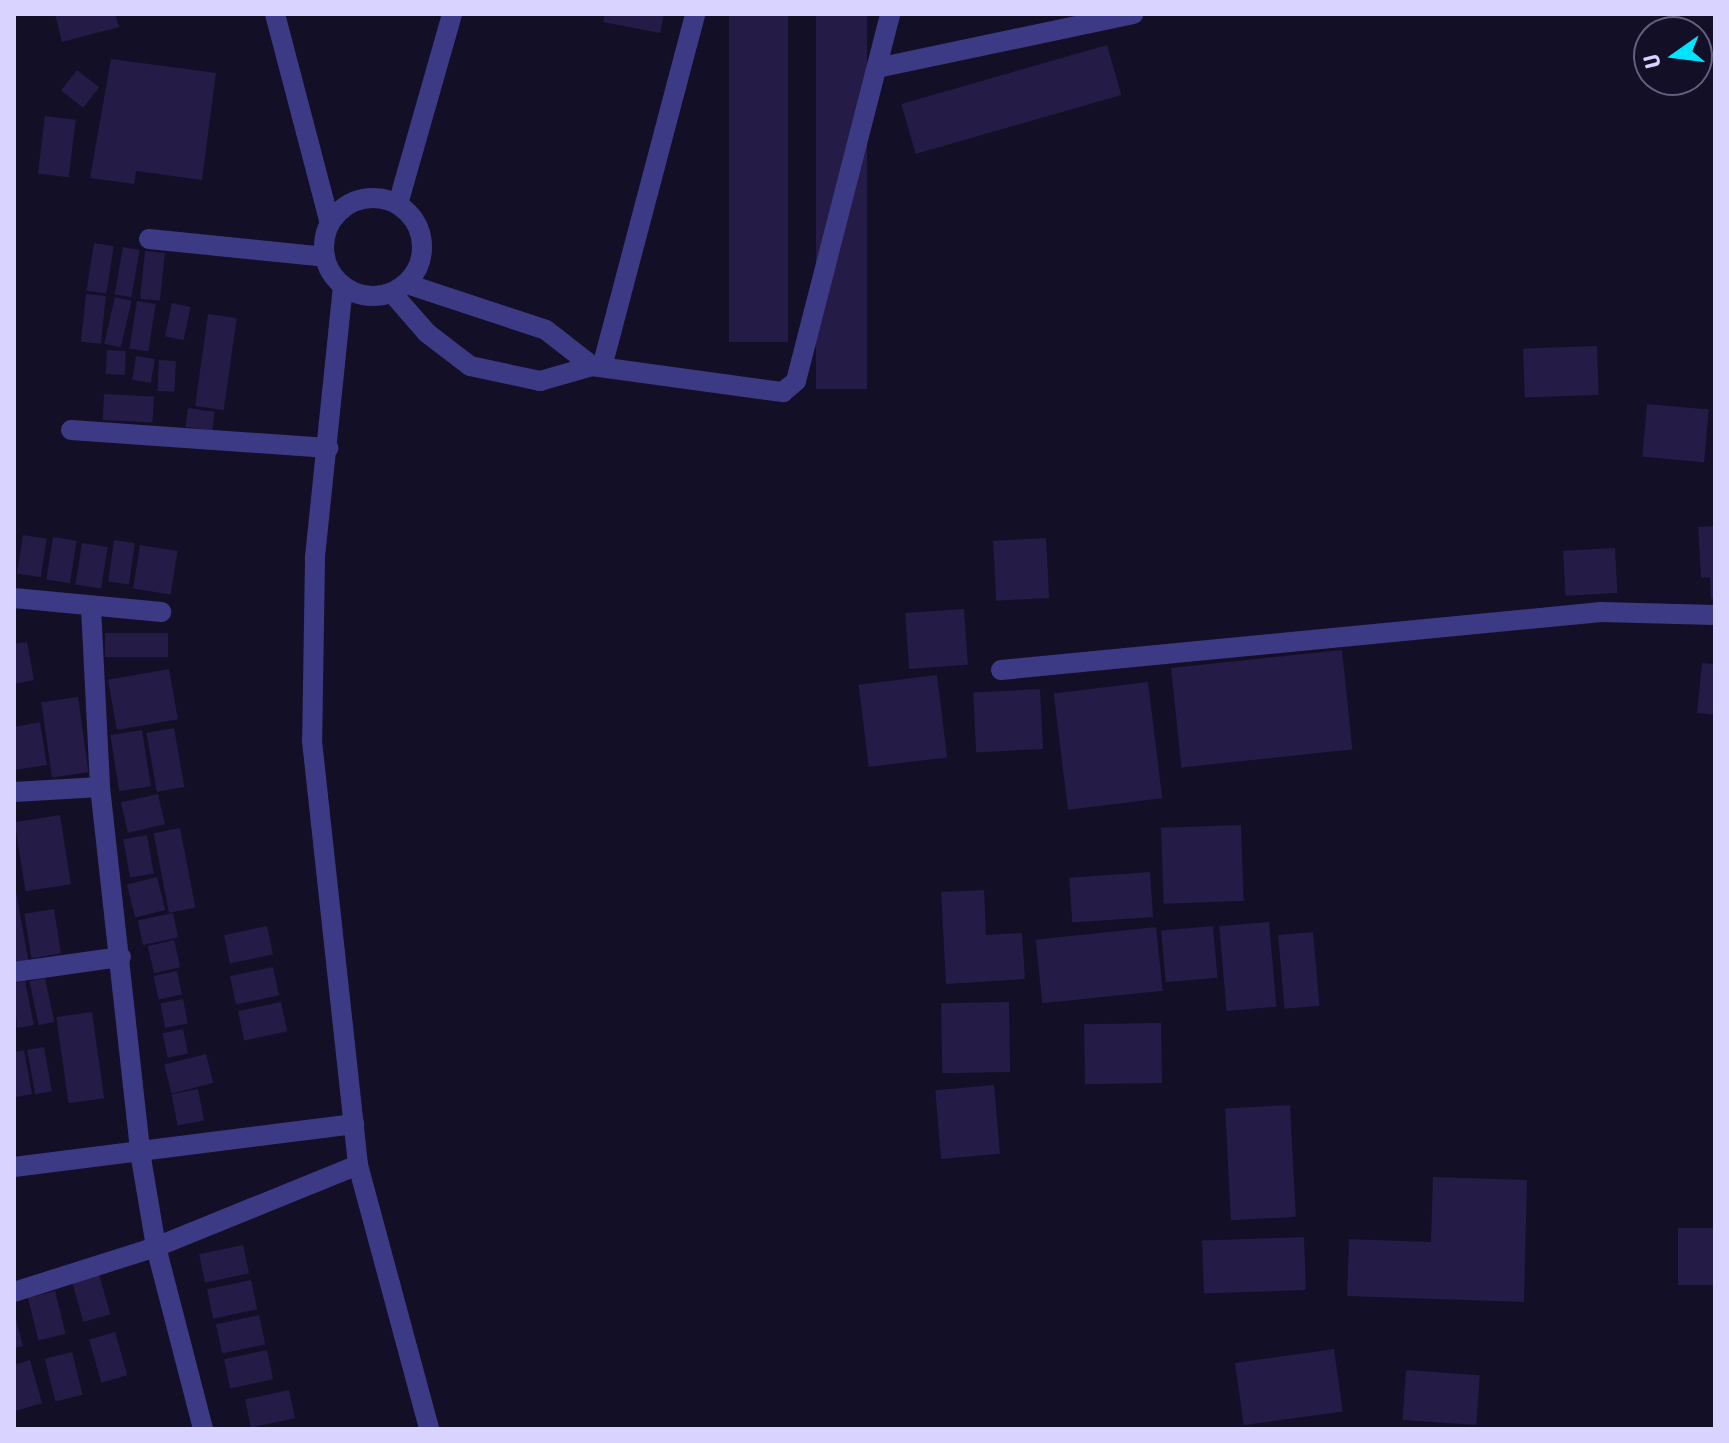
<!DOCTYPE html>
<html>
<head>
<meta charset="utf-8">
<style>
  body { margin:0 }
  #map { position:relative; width:1729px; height:1443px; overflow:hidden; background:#130f26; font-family:"Asap Condensed",sans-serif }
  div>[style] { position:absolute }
  .building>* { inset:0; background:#241b47; transform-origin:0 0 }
  .street>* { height:20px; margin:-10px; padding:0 10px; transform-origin:10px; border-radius:10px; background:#3d3a85 }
  .street>.ring { margin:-10px; padding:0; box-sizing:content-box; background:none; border:20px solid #3d3a85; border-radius:50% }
  span { translate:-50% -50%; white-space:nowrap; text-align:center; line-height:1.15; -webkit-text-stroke:8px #130f26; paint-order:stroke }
  .frame { position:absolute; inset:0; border:16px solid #d9d4ff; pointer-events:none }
  .north { position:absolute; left:1633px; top:16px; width:80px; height:80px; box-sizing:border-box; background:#130f26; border:2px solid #625e7d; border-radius:50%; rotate:256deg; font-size:22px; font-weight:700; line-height:32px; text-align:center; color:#d9d4ff }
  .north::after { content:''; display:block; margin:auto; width:28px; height:36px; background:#00e5ff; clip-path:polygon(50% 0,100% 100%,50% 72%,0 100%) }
</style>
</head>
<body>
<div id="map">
  <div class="building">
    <div style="clip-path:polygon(55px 14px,115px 14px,119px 27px,62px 42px)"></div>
    <div style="clip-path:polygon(605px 14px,664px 14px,660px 33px,603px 22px)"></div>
    <div style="left:729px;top:14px;width:59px;height:328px"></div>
    <div style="left:816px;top:14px;width:51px;height:375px"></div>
    <div style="left:1107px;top:45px;width:52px;height:214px;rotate:74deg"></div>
    <div style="clip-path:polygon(111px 59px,216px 73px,202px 180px,136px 171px,134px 184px,90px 178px)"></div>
    <div style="left:77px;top:70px;width:28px;height:26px;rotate:38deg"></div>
    <div style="left:45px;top:116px;width:31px;height:58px;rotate:7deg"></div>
    <div style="left:94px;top:243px;width:20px;height:48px;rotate:9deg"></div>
    <div style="left:123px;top:247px;width:17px;height:48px;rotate:10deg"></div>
    <div style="left:145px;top:251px;width:20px;height:48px;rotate:6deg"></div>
    <div style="left:86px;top:294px;width:20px;height:48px;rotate:6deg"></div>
    <div style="left:115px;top:297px;width:17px;height:48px;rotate:13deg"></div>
    <div style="left:137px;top:301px;width:19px;height:48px;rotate:9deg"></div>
    <div style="left:172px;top:303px;width:19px;height:34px;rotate:12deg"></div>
    <div style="left:208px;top:314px;width:29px;height:93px;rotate:8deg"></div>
    <div style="left:1597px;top:346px;width:49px;height:74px;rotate:88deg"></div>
    <div style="left:107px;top:350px;width:19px;height:24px;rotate:3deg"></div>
    <div style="left:136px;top:356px;width:19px;height:24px;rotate:9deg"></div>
    <div style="left:159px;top:360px;width:17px;height:31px;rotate:3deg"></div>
    <div style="left:104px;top:394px;width:50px;height:26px;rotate:3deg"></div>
    <div style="left:1647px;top:404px;width:62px;height:53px;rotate:5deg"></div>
    <div style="left:188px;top:408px;width:27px;height:19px;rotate:8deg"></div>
    <div style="clip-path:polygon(1715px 526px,1715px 599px,1711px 599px,1710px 577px,1701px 578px,1698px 527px)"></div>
    <div style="left:23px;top:535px;width:24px;height:39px;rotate:9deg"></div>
    <div style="left:53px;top:537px;width:24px;height:43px;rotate:9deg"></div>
    <div style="left:1046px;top:538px;width:60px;height:53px;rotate:87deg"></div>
    <div style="left:114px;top:540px;width:21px;height:42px;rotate:8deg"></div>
    <div style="left:82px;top:543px;width:26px;height:42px;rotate:9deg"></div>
    <div style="left:140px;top:545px;width:38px;height:44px;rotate:9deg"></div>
    <div style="left:1615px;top:548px;width:45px;height:52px;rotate:87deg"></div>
    <div style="left:964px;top:609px;width:56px;height:59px;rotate:86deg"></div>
    <div style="left:105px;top:633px;width:63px;height:24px"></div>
    <div style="clip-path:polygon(27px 642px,34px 680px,14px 684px,14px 644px)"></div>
    <div style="left:1342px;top:650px;width:100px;height:172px;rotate:84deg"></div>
    <div style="clip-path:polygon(1702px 663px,1715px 664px,1715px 715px,1697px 713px)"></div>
    <div style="left:169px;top:669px;width:51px;height:62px;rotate:80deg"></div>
    <div style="left:937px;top:675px;width:83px;height:79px;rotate:83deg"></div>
    <div style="left:1148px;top:682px;width:117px;height:95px;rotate:83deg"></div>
    <div style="left:1040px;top:689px;width:60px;height:67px;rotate:87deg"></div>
    <div style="left:78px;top:697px;width:76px;height:37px;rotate:82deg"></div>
    <div style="clip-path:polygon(40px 722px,47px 765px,14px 770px,14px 727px)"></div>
    <div style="left:174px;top:728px;width:60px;height:28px;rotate:80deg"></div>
    <div style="left:142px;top:730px;width:57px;height:32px;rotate:81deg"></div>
    <div style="left:158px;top:794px;width:31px;height:38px;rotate:77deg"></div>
    <div style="left:60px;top:815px;width:70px;height:46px;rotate:81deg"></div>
    <div style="left:1241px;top:825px;width:76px;height:80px;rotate:88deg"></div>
    <div style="left:180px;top:828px;width:81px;height:27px;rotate:79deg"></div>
    <div style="left:147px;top:835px;width:39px;height:24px;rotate:80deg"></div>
    <div style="left:1150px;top:872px;width:45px;height:81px;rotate:86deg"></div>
    <div style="left:157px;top:877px;width:34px;height:31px;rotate:76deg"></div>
    <div style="clip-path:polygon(14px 880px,29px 964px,14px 966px)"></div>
    <div style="clip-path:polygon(984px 890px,986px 935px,1022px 933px,1025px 979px,946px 984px,941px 892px)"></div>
    <div style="left:54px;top:909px;width:45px;height:30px;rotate:81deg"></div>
    <div style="left:173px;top:913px;width:25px;height:36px;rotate:78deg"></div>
    <div style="left:1269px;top:922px;width:85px;height:50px;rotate:85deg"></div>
    <div style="left:267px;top:926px;width:29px;height:44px;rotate:78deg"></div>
    <div style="left:1213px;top:926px;width:52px;height:52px;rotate:85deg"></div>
    <div style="left:1156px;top:927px;width:64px;height:121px;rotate:84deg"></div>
    <div style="left:1313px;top:932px;width:74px;height:35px;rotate:85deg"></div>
    <div style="left:174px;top:940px;width:28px;height:27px;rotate:77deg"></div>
    <div style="left:273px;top:967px;width:29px;height:44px;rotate:78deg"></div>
    <div style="left:177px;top:971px;width:24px;height:24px;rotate:78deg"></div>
    <div style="left:45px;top:978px;width:45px;height:16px;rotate:78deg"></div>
    <div style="clip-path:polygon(25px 981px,34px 1025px,17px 1028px,14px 983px)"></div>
    <div style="left:183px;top:999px;width:25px;height:23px;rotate:79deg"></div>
    <div style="left:281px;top:1002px;width:30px;height:44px;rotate:78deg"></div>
    <div style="left:1009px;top:1002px;width:70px;height:68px;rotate:89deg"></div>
    <div style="left:92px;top:1012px;width:87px;height:36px;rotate:82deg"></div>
    <div style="left:1161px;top:1023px;width:60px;height:77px;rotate:89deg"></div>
    <div style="left:183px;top:1029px;width:25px;height:21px;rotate:78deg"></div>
    <div style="left:44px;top:1047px;width:45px;height:17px;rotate:80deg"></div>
    <div style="clip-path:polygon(24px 1050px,32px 1094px,16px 1097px,14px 1052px)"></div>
    <div style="left:206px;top:1054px;width:30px;height:43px;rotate:76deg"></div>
    <div style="left:994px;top:1085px;width:69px;height:59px;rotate:85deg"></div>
    <div style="left:198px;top:1089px;width:32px;height:27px;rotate:79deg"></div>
    <div style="left:1290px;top:1105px;width:112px;height:65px;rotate:87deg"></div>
    <div style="clip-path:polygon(1433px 1177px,1527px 1180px,1524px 1302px,1347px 1296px,1349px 1239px,1431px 1242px)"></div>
    <div style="left:1715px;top:1228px;width:57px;height:37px;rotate:90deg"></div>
    <div style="left:1304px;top:1237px;width:53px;height:102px;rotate:88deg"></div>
    <div style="left:243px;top:1245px;width:29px;height:45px;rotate:78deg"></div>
    <div style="left:98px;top:1271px;width:45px;height:28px;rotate:74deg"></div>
    <div style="left:251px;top:1280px;width:30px;height:45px;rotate:78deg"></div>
    <div style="left:55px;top:1291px;width:44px;height:28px;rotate:76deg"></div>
    <div style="left:259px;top:1315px;width:30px;height:44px;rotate:78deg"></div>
    <div style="clip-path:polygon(15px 1316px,23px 1346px,14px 1348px,14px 1317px)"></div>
    <div style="left:115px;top:1332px;width:45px;height:27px;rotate:74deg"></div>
    <div style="left:1334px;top:1349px;width:63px;height:100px;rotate:82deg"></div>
    <div style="left:267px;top:1350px;width:30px;height:44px;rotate:78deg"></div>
    <div style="left:72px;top:1352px;width:44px;height:28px;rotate:76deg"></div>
    <div style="clip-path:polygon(30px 1360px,42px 1403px,15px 1411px,14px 1365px)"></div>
    <div style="left:1406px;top:1370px;width:74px;height:50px;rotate:4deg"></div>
    <div style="left:289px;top:1390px;width:29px;height:45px;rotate:78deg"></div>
  </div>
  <div class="street">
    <div style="left:275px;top:14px;width:216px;rotate:75.3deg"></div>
    <div style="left:877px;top:68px;width:262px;rotate:-11.9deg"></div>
    <div class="ring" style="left:324px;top:198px;width:78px;height:78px"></div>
    <div style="left:398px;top:204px;width:198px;rotate:-74.1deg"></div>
    <div style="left:149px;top:239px;width:177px;rotate:5.8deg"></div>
    <div style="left:407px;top:284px;width:146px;rotate:18.3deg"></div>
    <div style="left:546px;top:330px;width:58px;rotate:38deg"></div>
    <div style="left:343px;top:286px;width:274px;rotate:95.9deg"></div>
    <div style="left:315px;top:559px;width:182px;rotate:90.9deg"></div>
    <div style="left:312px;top:741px;width:426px;rotate:83.8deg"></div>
    <div style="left:358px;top:1165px;width:273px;rotate:74.9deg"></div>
    <div style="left:392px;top:293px;width:53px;rotate:48.8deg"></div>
    <div style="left:427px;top:333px;width:54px;rotate:37.5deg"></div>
    <div style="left:470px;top:366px;width:72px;rotate:12.1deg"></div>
    <div style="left:540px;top:381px;width:54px;rotate:-16.1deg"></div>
    <div style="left:592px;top:366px;width:193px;rotate:7.8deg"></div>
    <div style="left:783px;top:392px;width:17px;rotate:-40deg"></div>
    <div style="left:796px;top:381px;width:379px;rotate:-75.6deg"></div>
    <div style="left:602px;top:367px;width:365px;rotate:-75.2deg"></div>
    <div style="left:71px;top:430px;width:258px;rotate:4deg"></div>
    <div style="left:14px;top:598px;width:148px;rotate:5.4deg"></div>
    <div style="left:91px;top:608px;width:179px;rotate:87.1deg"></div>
    <div style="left:100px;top:787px;width:367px;rotate:83.7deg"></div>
    <div style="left:140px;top:1152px;width:96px;rotate:80.4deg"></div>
    <div style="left:156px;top:1247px;width:188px;rotate:75.5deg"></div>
    <div style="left:1001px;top:670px;width:603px;rotate:-5.52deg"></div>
    <div style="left:1601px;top:612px;width:114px;rotate:1.5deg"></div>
    <div style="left:14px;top:792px;width:86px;rotate:-3.3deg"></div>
    <div style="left:14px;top:972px;width:108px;rotate:-8deg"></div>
    <div style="left:14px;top:1167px;width:343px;rotate:-7.2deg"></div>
    <div style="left:14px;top:1292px;width:149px;rotate:-17.6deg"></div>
    <div style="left:156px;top:1247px;width:218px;rotate:-22.1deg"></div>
  </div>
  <div class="frame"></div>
  <div class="north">U</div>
</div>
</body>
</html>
